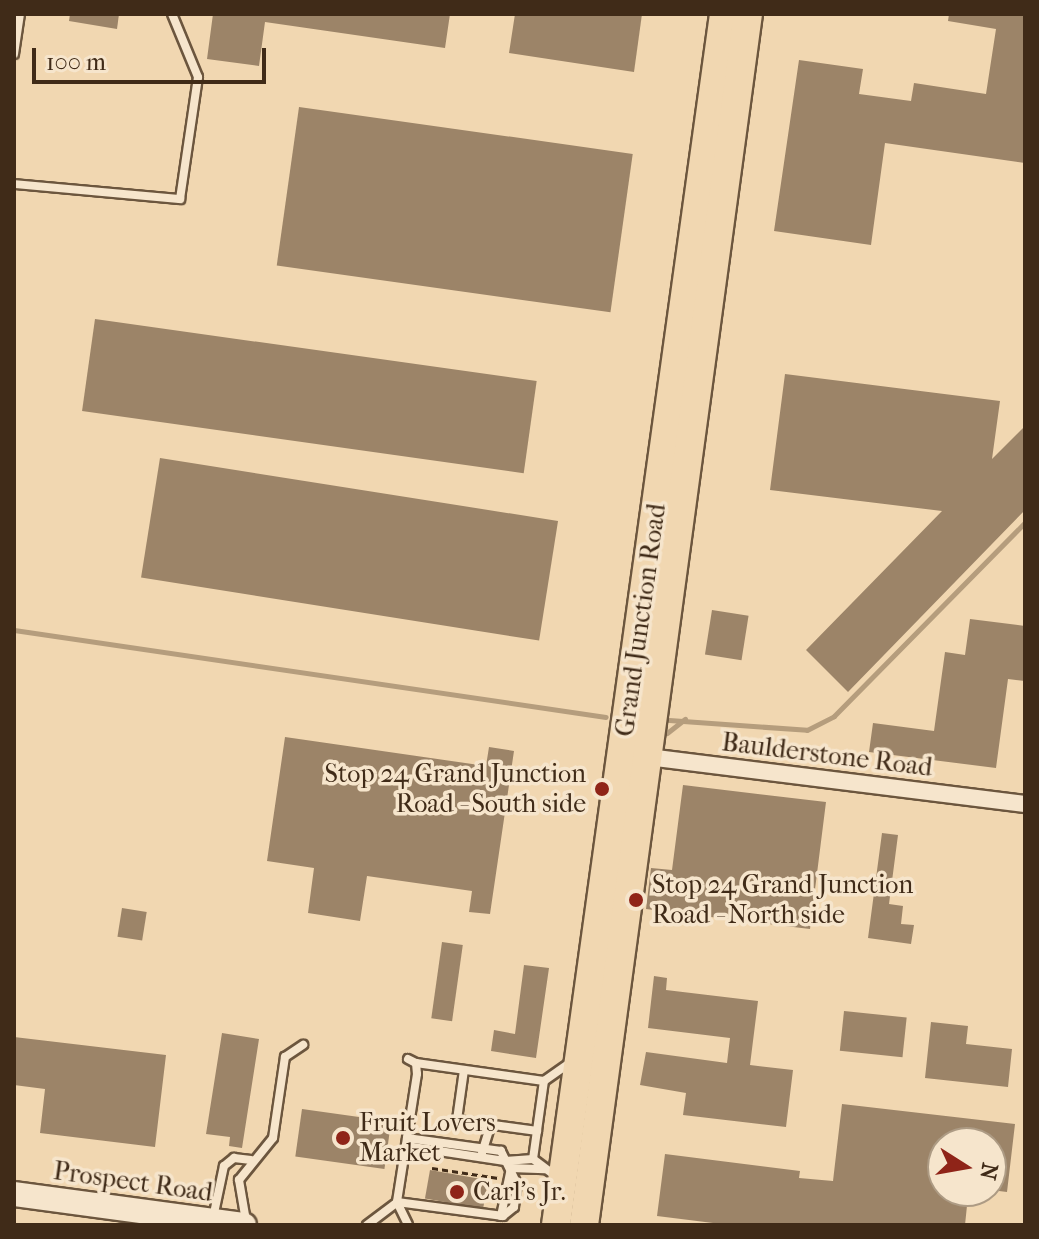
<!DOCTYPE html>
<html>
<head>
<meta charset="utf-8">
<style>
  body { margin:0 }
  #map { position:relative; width:1039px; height:1239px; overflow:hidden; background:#f1d7b1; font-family:"IM FELL French Canon",serif }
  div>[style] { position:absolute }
  .stream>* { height:5px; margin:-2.5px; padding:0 2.5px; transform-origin:2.5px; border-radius:2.5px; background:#b59d7d }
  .building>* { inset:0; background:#9c8468; transform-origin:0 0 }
  .path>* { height:3px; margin-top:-1.5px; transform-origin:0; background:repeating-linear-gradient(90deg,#402b18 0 6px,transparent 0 10px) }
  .roads { filter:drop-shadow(2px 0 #6c563e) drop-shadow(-2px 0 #6c563e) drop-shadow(0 2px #6c563e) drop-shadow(0 -2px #6c563e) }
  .service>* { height:8px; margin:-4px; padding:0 4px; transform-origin:4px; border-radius:4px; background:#f6e5cc }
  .minor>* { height:16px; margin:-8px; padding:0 8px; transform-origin:8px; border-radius:8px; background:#f6e5cc }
  .secondary>* { height:24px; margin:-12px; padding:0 12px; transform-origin:12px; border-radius:12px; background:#f6e5cc }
  .trunk>* { height:28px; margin:-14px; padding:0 14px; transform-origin:14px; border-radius:14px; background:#f1d7b1 }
  .dots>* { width:22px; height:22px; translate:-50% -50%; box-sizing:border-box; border:4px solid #f6e5cc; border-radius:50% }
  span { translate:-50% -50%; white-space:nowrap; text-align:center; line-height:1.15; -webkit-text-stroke:7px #f6e5cc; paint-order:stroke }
  .street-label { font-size:26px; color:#402b18 }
  .poi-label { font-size:26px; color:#402b18 }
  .right { translate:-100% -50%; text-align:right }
  .left { translate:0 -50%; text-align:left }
  .frame { position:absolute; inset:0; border:16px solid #402b18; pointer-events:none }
  .north { position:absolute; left:927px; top:1127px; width:80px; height:80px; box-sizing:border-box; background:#f6e5cc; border:2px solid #ad9b84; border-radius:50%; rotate:101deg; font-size:22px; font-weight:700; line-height:32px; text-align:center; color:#402b18 }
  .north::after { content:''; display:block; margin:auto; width:28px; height:36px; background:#8f2418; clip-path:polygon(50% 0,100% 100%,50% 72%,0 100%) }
  .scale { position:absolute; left:32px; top:48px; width:234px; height:36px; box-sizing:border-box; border:4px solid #402b18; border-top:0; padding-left:10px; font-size:24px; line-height:28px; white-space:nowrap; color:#402b18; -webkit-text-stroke:6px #f6e5cc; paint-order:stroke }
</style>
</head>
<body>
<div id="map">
  <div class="stream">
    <div style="left:14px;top:630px;width:598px;rotate:8.36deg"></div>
    <div style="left:669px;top:720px;width:138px;rotate:4.1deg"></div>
    <div style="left:807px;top:730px;width:30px;rotate:-27deg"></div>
    <div style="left:834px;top:716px;width:272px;rotate:-45.4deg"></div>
    <div style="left:667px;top:733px;width:23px;rotate:-38deg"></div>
  </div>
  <div class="building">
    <div style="clip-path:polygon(70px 14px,119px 14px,117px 29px,69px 21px)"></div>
    <div style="clip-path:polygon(213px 14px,450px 14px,445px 48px,265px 22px,259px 66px,207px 59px)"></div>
    <div style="clip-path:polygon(515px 14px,642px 14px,634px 72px,509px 53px)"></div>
    <div style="clip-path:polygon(949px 14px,1025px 14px,1025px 163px,885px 143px,871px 245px,774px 231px,799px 60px,863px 69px,859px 94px,911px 101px,914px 83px,986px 94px,996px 29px,948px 21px)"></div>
    <div style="left:299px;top:107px;width:337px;height:160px;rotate:8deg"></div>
    <div style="left:95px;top:319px;width:446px;height:93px;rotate:8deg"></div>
    <div style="clip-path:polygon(785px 374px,1000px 401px,992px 459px,1025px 426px,1025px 510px,848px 692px,806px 650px,942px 511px,770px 490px)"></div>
    <div style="left:160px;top:458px;width:403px;height:121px;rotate:9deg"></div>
    <div style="left:712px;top:610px;width:37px;height:45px;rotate:9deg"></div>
    <div style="clip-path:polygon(970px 619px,1025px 626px,1025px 681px,1008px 679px,996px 768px,869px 752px,873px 723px,934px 731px,945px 652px,965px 655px)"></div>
    <div style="clip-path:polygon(285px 737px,486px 766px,489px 747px,514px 751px,490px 914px,469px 912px,472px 891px,367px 876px,360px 921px,308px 913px,314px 868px,267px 861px)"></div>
    <div style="clip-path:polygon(683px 785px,826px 802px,810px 929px,646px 909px,651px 868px,672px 870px)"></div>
    <div style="clip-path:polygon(882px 833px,898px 835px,889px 904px,903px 906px,901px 924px,914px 925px,911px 944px,868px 938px)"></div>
    <div style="left:122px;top:908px;width:25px;height:29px;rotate:9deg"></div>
    <div style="left:442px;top:942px;width:21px;height:77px;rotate:8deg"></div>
    <div style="clip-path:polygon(524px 965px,549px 968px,536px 1058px,491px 1051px,494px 1030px,515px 1034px)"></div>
    <div style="clip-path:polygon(654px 976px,667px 978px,666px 990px,758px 1001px,750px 1065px,793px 1070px,786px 1127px,683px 1115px,686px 1093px,640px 1085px,646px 1052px,727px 1063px,730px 1038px,648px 1028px)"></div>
    <div style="left:844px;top:1011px;width:63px;height:40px;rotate:6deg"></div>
    <div style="clip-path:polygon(931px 1022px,968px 1026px,966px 1044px,1012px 1049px,1008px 1087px,925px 1078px)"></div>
    <div style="clip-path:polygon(222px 1033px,259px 1039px,242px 1148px,229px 1146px,230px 1137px,206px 1134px)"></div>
    <div style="clip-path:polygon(14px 1037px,166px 1055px,155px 1147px,40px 1133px,45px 1089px,14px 1085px)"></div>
    <div style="clip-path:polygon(842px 1104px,1015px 1124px,1007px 1192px,991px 1190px,991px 1143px,943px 1143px,943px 1193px,968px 1196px,965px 1225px,729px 1225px,657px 1216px,665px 1154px,800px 1171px,799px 1178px,833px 1181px)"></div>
    <div style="left:302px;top:1109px;width:90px;height:48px;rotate:8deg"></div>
    <div style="left:430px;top:1170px;width:59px;height:29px;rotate:10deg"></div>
  </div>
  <div class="path">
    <div style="left:432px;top:1168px;width:67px;rotate:8.6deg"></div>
  </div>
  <div class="roads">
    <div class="service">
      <div style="left:14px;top:54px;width:40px;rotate:-81.5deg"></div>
      <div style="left:14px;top:184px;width:167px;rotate:5.2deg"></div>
      <div style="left:180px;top:199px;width:123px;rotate:-81.6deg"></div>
      <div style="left:198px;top:77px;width:68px;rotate:-112.4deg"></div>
      <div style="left:408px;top:1059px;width:9px;rotate:27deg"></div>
      <div style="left:416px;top:1063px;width:11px;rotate:85deg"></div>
      <div style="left:417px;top:1074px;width:130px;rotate:98.9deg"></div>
      <div style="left:397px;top:1202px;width:25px;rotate:64deg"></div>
      <div style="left:416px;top:1063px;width:129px;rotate:8deg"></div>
      <div style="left:464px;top:1070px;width:50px;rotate:98deg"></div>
      <div style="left:457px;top:1120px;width:81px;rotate:7.8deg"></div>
      <div style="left:406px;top:1146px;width:100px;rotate:8.6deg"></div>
      <div style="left:505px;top:1161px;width:28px;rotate:-4deg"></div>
      <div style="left:533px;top:1159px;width:30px;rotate:37deg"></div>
      <div style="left:482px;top:1153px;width:30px;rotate:-73deg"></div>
      <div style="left:533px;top:1159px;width:79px;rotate:-82deg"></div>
      <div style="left:544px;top:1081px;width:33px;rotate:-35deg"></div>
      <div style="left:501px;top:1216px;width:49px;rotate:-78.2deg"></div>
      <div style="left:511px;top:1168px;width:34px;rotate:2deg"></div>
      <div style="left:213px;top:1218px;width:53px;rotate:-78.1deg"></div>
      <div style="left:224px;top:1166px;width:13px;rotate:-39deg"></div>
      <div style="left:234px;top:1158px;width:17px;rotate:7deg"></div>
      <div style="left:246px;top:1221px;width:42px;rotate:-99.7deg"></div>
      <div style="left:239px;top:1180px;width:54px;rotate:-51deg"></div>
      <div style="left:273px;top:1138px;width:82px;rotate:-81.6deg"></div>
      <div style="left:285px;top:1057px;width:22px;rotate:-34deg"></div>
      <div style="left:367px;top:1225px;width:38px;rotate:-37deg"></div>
      <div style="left:397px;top:1202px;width:107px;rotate:7.5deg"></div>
      <div style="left:503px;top:1216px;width:14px;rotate:-39deg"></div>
      <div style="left:514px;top:1207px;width:23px;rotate:-83deg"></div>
      <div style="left:517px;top:1184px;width:37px;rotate:-116deg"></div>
      <div style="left:501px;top:1151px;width:95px;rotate:-172.1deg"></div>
    </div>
    <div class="minor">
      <div style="left:640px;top:756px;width:388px;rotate:7.1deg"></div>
    </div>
    <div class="secondary">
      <div style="left:14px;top:1194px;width:232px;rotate:7.7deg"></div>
    </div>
    <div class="trunk">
      <div style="left:556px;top:1225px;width:1223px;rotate:-82.1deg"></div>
      <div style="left:584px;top:1225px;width:1222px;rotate:-82.29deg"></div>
    </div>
  </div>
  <div class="dots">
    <div style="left:602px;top:789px;background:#8f2418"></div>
    <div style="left:636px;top:900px;background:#8f2418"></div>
    <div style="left:343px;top:1138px;background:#8f2418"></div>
    <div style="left:457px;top:1192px;background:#8f2418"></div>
  </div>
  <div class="street-label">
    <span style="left:641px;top:620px;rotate:-82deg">Grand Junction Road</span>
    <span style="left:827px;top:755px;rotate:7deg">Baulderstone Road</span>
    <span style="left:133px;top:1182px;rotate:8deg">Prospect Road</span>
  </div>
  <div class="poi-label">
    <span class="right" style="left:586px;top:789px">Stop 24 Grand Junction<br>Road - South side</span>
    <span class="left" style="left:652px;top:900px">Stop 24 Grand Junction<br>Road - North side</span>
    <span class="left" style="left:359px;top:1138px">Fruit Lovers<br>Market</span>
    <span class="left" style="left:473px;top:1192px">Carl's Jr.</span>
  </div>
  <div class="frame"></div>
  <div class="north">N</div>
  <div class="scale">100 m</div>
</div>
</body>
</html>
